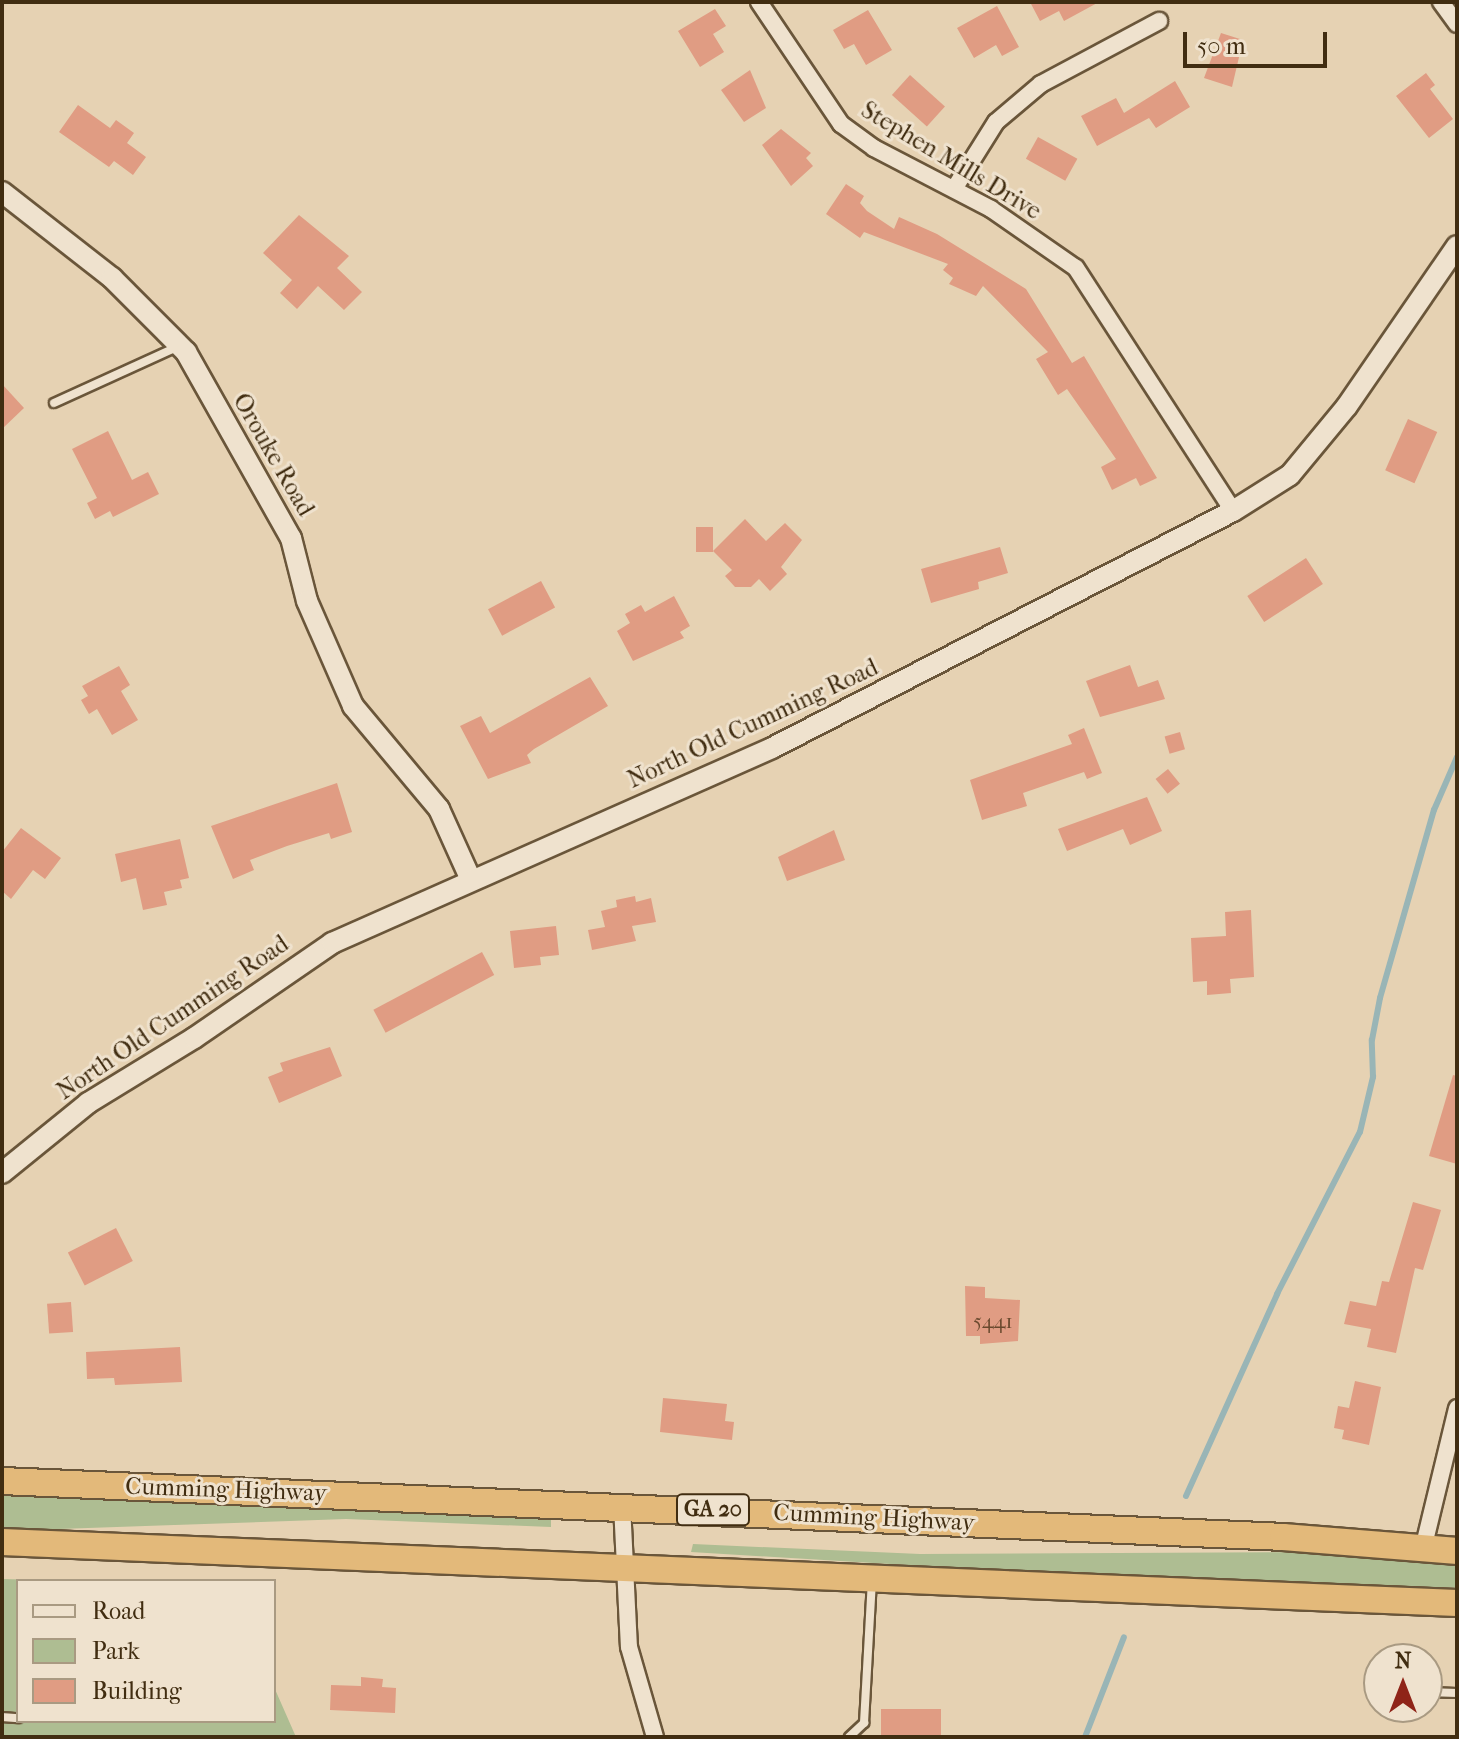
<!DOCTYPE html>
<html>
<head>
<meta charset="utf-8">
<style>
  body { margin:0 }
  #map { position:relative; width:1459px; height:1739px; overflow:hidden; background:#e6d2b3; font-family:"IM FELL French Canon",serif }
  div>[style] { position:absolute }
  .green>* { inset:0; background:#aebd92 }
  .stream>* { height:6px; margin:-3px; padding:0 3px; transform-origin:3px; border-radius:3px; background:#99b5b6 }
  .building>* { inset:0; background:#e09c83; transform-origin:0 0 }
  .roads { filter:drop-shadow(2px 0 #6a563a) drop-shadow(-2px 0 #6a563a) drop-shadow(0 2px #6a563a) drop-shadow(0 -2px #6a563a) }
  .service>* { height:8px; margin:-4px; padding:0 4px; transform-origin:4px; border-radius:4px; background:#efe2ce }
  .minor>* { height:16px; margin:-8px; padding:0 8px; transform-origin:8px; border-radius:8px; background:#efe2ce }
  .tertiary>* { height:20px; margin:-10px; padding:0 10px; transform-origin:10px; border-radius:10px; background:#efe2ce }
  .trunk>* { height:26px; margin:-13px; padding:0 13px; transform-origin:13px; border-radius:13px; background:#e3b97a }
  span { translate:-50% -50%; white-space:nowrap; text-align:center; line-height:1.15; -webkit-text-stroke:6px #efe2ce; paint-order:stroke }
  .number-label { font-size:20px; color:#69492e }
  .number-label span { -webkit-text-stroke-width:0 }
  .shield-label span { padding:2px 6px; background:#efe2ce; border:2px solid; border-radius:6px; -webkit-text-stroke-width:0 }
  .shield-label { font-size:22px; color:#412d11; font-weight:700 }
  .street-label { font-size:24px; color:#412d11 }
  .frame { position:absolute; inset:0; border:4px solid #412d11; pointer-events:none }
  .legend { position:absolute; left:16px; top:1579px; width:260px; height:144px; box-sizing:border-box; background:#efe2ce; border:2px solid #a99a82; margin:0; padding:10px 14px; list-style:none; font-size:24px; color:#412d11 }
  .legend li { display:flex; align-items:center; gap:16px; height:40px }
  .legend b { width:40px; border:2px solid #a99a82 }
  .north { position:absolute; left:1363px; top:1643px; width:80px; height:80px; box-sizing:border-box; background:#efe2ce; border:2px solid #a99a82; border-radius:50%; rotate:0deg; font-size:22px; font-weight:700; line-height:32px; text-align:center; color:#412d11 }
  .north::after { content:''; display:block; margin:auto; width:28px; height:36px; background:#8f2418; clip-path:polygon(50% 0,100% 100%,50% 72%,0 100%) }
  .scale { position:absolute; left:1183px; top:32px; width:144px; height:36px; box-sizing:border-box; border:4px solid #412d11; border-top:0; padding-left:10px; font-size:24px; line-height:28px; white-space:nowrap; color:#412d11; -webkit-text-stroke:6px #efe2ce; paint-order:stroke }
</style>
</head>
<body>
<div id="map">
  <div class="green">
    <div style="clip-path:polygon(2px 1494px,551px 1514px,551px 1527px,346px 1519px,2px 1531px)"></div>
    <div style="clip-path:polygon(693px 1544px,920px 1554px,1318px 1552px,1457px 1561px,1457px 1588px,1073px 1575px,691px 1552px)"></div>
    <div style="clip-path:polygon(2px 1579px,83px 1581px,18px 1581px,18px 1721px,274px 1721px,274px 1687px,296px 1737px,2px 1737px)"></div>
  </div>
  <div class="stream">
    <div style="left:1186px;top:1496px;width:222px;rotate:-65.7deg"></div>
    <div style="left:1277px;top:1294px;width:182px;rotate:-62.9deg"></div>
    <div style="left:1360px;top:1132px;width:57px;rotate:-76.7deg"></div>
    <div style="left:1373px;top:1077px;width:37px;rotate:-92deg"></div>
    <div style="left:1372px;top:1040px;width:43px;rotate:-79.2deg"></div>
    <div style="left:1380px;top:998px;width:196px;rotate:-74deg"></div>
    <div style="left:1434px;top:810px;width:58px;rotate:-66.5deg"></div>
    <div style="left:1085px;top:1737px;width:107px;rotate:-68.7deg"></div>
  </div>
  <div class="building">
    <div style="clip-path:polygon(1030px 2px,1099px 2px,1064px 21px,1059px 11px,1040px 21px)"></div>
    <div style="clip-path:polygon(997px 6px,1019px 47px,1002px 56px,996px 45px,974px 58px,957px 28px)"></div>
    <div style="clip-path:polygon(715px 9px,726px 26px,713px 34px,724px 52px,700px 67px,678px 31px)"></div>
    <div style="clip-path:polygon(868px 10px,892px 50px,866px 65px,854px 44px,844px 49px,833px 30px)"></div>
    <div style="clip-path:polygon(1221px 33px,1243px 40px,1232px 87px,1204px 78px)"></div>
    <div style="clip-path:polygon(750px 70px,766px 108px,744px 122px,721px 90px)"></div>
    <div style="clip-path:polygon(1426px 73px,1435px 85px,1430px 89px,1453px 119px,1429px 138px,1396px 96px)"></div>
    <div style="left:910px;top:75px;width:47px;height:27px;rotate:42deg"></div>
    <div style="clip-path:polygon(1175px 81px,1190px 107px,1156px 128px,1149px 118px,1097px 146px,1081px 116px,1116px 98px,1124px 113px)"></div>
    <div style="clip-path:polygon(78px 105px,110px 128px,116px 120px,134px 133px,127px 143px,146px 157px,133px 175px,114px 161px,109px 167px,59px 132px)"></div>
    <div style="clip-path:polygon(781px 129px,811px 153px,806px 158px,813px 166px,791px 186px,762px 145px)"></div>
    <div style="left:1038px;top:137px;width:45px;height:25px;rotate:29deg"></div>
    <div style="clip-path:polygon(846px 184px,864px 196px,860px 203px,867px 211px,894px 229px,899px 217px,937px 234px,1026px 289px,1072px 363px,1084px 356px,1157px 478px,1140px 486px,1136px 478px,1112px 490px,1101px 467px,1116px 459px,1067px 389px,1058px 395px,1036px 359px,1048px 352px,983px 286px,976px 296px,949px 284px,953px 278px,943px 270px,948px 264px,864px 232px,860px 238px,826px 214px)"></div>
    <div style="clip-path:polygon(299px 215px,349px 256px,337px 268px,362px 292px,344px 310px,318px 286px,297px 309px,280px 293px,292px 280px,263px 253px)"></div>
    <div style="clip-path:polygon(2px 384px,24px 408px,2px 429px)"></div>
    <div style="left:1408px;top:419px;width:32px;height:56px;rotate:24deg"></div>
    <div style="clip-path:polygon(108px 431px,132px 480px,148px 472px,159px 494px,113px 517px,110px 511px,95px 519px,87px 503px,97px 498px,72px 449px)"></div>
    <div style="clip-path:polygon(745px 519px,766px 541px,785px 523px,802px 540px,781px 567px,787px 574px,770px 591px,759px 579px,751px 587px,735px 587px,725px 576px,732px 570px,713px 551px)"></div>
    <div style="left:696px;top:527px;width:17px;height:25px"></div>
    <div style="clip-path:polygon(1000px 547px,1008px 573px,978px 582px,979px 589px,931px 603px,921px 569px)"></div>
    <div style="left:1306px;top:558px;width:31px;height:70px;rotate:57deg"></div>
    <div style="left:541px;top:581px;width:30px;height:60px;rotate:62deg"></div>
    <div style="clip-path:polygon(674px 596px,690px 626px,680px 632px,684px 638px,633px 661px,617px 631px,630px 623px,625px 614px,641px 605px,645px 612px)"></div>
    <div style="clip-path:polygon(1130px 665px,1138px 687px,1158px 680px,1165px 699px,1100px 717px,1086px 681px)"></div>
    <div style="clip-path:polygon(119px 666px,130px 685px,121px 691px,138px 720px,112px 735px,97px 709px,89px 714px,81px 700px,88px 696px,82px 686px)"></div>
    <div style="clip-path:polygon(590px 677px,608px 706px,534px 749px,527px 755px,531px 763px,488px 779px,460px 726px,481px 716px,490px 733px)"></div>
    <div style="clip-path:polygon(1084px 728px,1102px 773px,1087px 779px,1084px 772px,1023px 793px,1027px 806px,982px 820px,970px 780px,1072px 744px,1068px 735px)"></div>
    <div style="left:1180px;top:732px;width:18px;height:16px;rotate:74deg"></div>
    <div style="left:1168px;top:769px;width:19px;height:16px;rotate:51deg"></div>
    <div style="clip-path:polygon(337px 783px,352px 832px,331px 839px,329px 833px,287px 846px,250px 860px,254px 870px,233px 879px,211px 826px)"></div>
    <div style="clip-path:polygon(1147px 797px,1162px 831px,1130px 845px,1123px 829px,1067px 851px,1058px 829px)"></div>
    <div style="clip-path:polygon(21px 828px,61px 858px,45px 879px,33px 870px,11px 899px,2px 891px,2px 852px)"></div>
    <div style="clip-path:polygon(834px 830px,845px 860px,787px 881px,778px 857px)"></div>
    <div style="clip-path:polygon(180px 839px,189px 878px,180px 880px,182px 888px,164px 892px,167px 905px,143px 910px,136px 878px,121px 882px,115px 854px)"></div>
    <div style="clip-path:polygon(635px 896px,636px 902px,651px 898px,656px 922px,632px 926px,636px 941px,592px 950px,588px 930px,605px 927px,601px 911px,617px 907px,616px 900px)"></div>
    <div style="clip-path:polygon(1251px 910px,1254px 977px,1230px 979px,1231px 993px,1207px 995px,1207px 981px,1193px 982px,1191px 938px,1226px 936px,1225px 912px)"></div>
    <div style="clip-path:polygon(556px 926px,559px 955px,540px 957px,541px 965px,514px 968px,510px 931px)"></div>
    <div style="left:482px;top:952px;width:26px;height:123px;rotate:62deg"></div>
    <div style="clip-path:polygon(330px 1047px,342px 1076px,279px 1103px,268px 1077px,283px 1071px,280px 1063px)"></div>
    <div style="clip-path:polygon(1453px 1075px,1457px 1076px,1457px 1164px,1429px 1156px)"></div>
    <div style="clip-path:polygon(1413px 1202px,1441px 1210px,1423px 1270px,1415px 1268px,1396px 1353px,1367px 1347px,1371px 1329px,1344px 1324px,1350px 1301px,1376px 1306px,1382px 1281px,1389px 1282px)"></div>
    <div style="left:116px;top:1228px;width:37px;height:54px;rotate:63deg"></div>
    <div style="clip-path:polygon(965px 1286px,985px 1287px,985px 1298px,1020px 1300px,1018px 1341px,980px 1344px,980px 1336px,966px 1336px)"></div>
    <div style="left:71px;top:1302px;width:30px;height:24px;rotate:86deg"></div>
    <div style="clip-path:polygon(180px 1347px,182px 1382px,115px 1385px,114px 1378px,87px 1379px,86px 1352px)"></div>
    <div style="clip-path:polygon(1355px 1381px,1381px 1387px,1369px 1445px,1342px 1439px,1344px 1430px,1334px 1428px,1338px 1406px,1349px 1408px)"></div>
    <div style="clip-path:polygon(663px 1398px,727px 1404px,725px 1421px,734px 1422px,732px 1440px,660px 1432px)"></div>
    <div style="clip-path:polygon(361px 1677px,383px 1679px,382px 1687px,396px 1688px,395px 1713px,330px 1710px,331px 1685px,361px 1686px)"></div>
    <div style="left:881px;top:1709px;width:60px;height:28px"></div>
  </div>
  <div class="roads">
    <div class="service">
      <div style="left:54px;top:403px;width:135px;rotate:-24.5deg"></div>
      <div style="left:1427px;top:1692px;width:30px;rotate:2deg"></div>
      <div style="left:2px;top:1717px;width:16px;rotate:4deg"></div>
      <div style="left:849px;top:1737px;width:21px;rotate:-43deg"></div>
      <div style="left:864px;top:1723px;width:142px;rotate:-86.8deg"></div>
    </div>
    <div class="minor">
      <div style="left:759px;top:2px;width:147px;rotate:56.1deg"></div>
      <div style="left:841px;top:124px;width:41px;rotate:36deg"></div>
      <div style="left:874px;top:148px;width:132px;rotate:27.5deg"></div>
      <div style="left:991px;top:209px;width:103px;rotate:34.8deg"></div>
      <div style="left:1076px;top:268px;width:289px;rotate:57.1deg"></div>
      <div style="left:1441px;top:2px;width:27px;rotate:54deg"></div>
      <div style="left:954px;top:189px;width:79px;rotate:-57.9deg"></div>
      <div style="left:996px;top:122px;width:59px;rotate:-40.2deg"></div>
      <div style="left:1041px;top:84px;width:134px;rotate:-28.1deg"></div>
      <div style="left:622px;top:1505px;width:142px;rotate:87.2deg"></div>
      <div style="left:629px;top:1647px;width:94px;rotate:73.9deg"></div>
      <div style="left:1423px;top:1549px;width:145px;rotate:-76.4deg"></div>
    </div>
    <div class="tertiary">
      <div style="left:2px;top:192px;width:140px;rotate:38deg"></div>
      <div style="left:112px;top:278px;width:105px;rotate:45deg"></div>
      <div style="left:186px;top:352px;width:214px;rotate:60.6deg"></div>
      <div style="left:291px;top:538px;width:65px;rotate:75.7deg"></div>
      <div style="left:307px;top:601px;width:115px;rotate:66.3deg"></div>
      <div style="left:353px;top:706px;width:134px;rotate:50.1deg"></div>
      <div style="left:439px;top:809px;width:78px;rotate:65.7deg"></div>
      <div style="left:2px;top:1173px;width:111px;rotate:-39.1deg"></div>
      <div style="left:88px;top:1103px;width:124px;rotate:-31.5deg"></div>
      <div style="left:194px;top:1038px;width:168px;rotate:-34.5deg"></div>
      <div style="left:332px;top:943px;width:481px;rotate:-23.9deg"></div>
      <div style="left:772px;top:748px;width:518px;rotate:-27.21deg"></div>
      <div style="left:1233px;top:511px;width:67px;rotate:-32.3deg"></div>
      <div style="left:1290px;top:475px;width:89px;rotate:-50.4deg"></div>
      <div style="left:1347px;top:406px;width:194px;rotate:-55.5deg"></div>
    </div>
    <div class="trunk">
      <div style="left:2px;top:1481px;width:1282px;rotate:2.5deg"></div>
      <div style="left:1283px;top:1537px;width:175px;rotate:4.6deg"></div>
      <div style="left:2px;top:1542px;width:1456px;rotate:2.4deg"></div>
    </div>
  </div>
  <div class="number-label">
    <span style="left:993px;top:1321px">5441</span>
  </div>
  <div class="shield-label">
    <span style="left:713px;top:1510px">GA 20</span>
  </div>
  <div class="street-label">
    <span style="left:951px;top:161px;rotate:31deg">Stephen Mills Drive</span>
    <span style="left:273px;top:455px;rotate:60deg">Orouke Road</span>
    <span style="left:753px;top:724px;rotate:-25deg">North Old Cumming Road</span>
    <span style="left:173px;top:1018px;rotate:-34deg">North Old Cumming Road</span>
    <span style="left:226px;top:1490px;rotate:2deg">Cumming Highway</span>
    <span style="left:874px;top:1518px;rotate:3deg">Cumming Highway</span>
  </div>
  <div class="frame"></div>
  <ul class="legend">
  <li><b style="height:10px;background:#efe2ce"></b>Road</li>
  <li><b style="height:22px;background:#aebd92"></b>Park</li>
  <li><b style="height:22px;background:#e09c83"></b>Building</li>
  </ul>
  <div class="north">N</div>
  <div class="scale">50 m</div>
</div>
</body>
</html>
